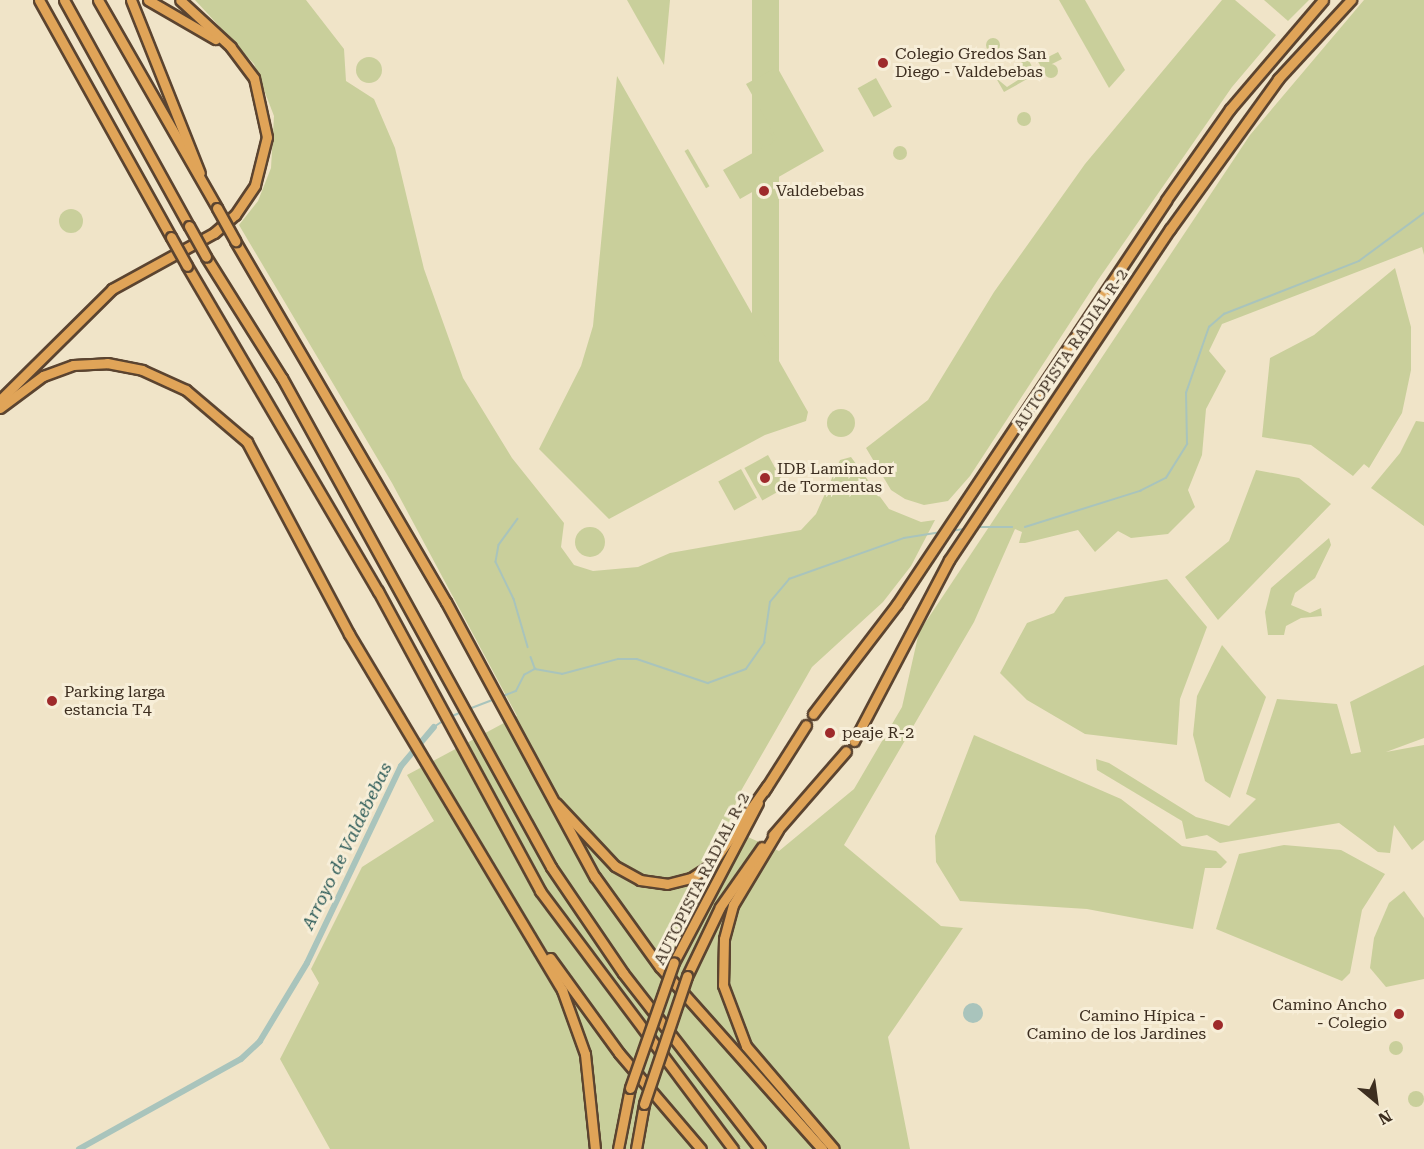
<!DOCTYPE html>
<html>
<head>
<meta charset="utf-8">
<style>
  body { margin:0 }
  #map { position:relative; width:1424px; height:1149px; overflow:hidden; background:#f0e4c8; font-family:"Roboto Serif",serif }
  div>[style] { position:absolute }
  .green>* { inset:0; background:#c9cf9b; transform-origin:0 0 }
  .round { border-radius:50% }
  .water>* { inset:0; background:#a9c4bc }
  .stream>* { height:1.5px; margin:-0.75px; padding:0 0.75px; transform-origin:0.75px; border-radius:0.75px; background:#a9c4bc }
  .canal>* { height:6px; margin:-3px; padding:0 3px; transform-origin:3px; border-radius:3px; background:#a9c4bc }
  .roads { filter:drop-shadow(2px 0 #5b4430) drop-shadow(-2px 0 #5b4430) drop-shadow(0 2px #5b4430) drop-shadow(0 -2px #5b4430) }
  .motorway>* { height:9px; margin:-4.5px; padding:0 4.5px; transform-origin:4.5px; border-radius:4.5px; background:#e0a458 }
  .bridges { filter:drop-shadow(2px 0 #5b4430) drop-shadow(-2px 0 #5b4430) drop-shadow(0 2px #5b4430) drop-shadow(0 -2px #5b4430) }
  .motorway-bridge>* { height:9px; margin:-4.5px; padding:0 4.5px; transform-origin:4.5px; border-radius:4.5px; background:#e0a458 }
  .dots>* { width:16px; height:16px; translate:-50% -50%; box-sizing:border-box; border:3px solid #f7eed8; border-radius:50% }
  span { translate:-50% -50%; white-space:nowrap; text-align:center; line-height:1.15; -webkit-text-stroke:6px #f7eed8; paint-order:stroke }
  .poi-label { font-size:16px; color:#3d2e20 }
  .left { translate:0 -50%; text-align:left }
  .right { translate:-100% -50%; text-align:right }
  .street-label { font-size:16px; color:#3d2e20 }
  .water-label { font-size:18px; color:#2f5d5a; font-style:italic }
  .north { position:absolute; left:1346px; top:1071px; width:60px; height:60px; -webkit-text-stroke:4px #f7eed8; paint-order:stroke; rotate:151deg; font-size:16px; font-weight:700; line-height:24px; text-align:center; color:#3d2e20 }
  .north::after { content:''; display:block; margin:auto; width:21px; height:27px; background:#3d2e20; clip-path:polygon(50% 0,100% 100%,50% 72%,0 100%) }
</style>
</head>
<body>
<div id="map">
  <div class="green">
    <div style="clip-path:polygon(195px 0,306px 0,344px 49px,346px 81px,374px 99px,395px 148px,424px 269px,463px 378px,512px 458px,564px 523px,561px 547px,574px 565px,593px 571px,638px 567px,670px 553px,801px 530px,816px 514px,840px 460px,851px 457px,889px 509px,921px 522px,935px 520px,911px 566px,883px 602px,812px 667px,738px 796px,728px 828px,779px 851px,854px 789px,902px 707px,919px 632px,1250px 135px,1364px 0,1424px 0,1424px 255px,1422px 247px,1222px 324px,1209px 351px,1226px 371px,1206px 409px,1202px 455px,1188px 490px,1195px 507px,1168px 534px,1131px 538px,1118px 531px,1095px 552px,1078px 530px,1025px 543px,1019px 543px,1022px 532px,1015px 529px,974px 622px,844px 845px,941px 926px,963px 928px,888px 1037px,910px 1149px,330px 1149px,280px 1059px,319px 983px,311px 969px,362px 867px,434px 821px,407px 775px,517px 716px,392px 483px,239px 225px,258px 201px,271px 168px,274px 116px,254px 64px)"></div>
    <div style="clip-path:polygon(627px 0,670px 0,664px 65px,636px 16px)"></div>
    <div style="left:752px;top:0;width:27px;height:377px"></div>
    <div style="clip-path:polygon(1059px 0,1085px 0,1125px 70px,1109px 88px)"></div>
    <div style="clip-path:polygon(1222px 0,1235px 0,1276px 35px,1232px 87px,1098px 280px,970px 476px,948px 501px,924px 505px,905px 499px,891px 490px,866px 448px,928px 400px,994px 292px,1085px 164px)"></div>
    <div style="clip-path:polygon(1264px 0,1309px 0,1288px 21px)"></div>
    <div class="round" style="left:986px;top:38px;width:14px;height:14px"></div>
    <div style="clip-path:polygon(1038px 48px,1044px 59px,1058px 52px,1062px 59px,1042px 69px,1034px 54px,1026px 55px)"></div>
    <div class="round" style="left:356px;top:57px;width:26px;height:26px"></div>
    <div style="clip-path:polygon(1028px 59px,1036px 74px,1004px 92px,996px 78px,1007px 87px,1018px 80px,1012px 68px)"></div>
    <div class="round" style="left:1044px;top:64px;width:14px;height:14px"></div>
    <div style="clip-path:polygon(777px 67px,824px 151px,740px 199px,723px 170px,777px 139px,746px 84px)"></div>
    <div style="clip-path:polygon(617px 76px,808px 412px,806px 421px,765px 435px,609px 519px,539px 449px,581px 366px,593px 326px)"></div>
    <div style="left:876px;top:78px;width:33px;height:21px;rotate:61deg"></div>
    <div class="round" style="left:1017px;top:112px;width:14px;height:14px"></div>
    <div class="round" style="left:759px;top:132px;width:14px;height:14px"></div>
    <div class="round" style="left:893px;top:146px;width:14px;height:14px"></div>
    <div style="left:688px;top:149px;width:43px;height:4px;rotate:60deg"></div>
    <div class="round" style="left:59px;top:209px;width:24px;height:24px"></div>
    <div style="clip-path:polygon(1395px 268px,1411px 327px,1411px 370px,1402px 413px,1369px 468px,1364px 464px,1353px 476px,1311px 445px,1262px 437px,1270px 358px,1314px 335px)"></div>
    <div class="round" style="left:827px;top:409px;width:28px;height:28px"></div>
    <div style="clip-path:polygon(1416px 421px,1424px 422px,1424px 526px,1371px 488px,1400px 453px)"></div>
    <div style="left:768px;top:455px;width:37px;height:27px;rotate:61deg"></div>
    <div style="left:741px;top:469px;width:33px;height:26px;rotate:61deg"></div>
    <div style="clip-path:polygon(1256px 470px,1299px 478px,1331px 504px,1218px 620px,1185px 577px,1229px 541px)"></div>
    <div class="round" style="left:575px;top:527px;width:30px;height:30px"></div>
    <div style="clip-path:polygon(1329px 538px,1331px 545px,1315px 578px,1295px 593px,1291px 605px,1310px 613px,1321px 608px,1322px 616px,1301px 618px,1286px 626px,1284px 635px,1268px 635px,1265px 612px,1271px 588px)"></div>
    <div style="clip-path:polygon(1167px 579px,1207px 627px,1180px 699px,1177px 745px,1085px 734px,1027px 700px,1000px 673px,1027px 623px,1054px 613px,1065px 597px)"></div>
    <div style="clip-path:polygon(1222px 645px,1266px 697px,1230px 798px,1205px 781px,1193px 735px,1197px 696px)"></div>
    <div style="clip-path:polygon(1424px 665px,1424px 738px,1386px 752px,1424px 745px,1424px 840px,1412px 850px,1394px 825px,1390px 853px,1378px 852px,1339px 823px,1220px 843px,1207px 835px,1186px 839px,1182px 821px,1097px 770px,1096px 759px,1109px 763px,1196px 817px,1229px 826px,1256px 799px,1246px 794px,1277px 699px,1337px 704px,1351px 754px,1361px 752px,1350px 702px)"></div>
    <div style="clip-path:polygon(974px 735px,1121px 799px,1182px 846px,1216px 851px,1227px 862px,1221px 868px,1205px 868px,1193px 929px,1087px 909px,960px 901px,936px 862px,935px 836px)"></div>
    <div style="clip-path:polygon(1284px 845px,1341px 850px,1385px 874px,1362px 910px,1350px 973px,1342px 981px,1216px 929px,1239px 854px)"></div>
    <div style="clip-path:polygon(1404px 891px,1424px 918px,1424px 979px,1386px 987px,1370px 968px,1374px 938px,1389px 903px)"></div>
    <div class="round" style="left:1389px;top:1041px;width:14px;height:14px"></div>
    <div class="round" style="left:1408px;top:1091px;width:16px;height:16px"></div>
  </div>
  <div class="water">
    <div class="round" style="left:963px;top:1003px;width:20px;height:20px"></div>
  </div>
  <div class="stream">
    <div style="left:518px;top:519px;width:32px;rotate:126deg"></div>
    <div style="left:499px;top:545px;width:17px;rotate:100deg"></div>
    <div style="left:496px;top:562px;width:41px;rotate:64.1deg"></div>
    <div style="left:514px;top:599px;width:50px;rotate:73.7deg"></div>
    <div style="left:974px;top:527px;width:38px"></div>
    <div style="left:1025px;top:527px;width:121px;rotate:-17.4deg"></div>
    <div style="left:1140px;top:491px;width:29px;rotate:-27deg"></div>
    <div style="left:1166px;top:478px;width:40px;rotate:-58deg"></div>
    <div style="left:1187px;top:444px;width:51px;rotate:-91.1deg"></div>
    <div style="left:1186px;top:393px;width:70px;rotate:-70.8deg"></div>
    <div style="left:1209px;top:327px;width:20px;rotate:-41deg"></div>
    <div style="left:1224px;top:314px;width:145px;rotate:-21.4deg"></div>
    <div style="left:1359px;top:261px;width:81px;rotate:-36.4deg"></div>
    <div style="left:951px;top:531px;width:13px;rotate:-9deg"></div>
    <div style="left:531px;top:657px;width:12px;rotate:70deg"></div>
    <div style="left:503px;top:696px;width:14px;rotate:-21deg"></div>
    <div style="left:516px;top:691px;width:18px;rotate:-63deg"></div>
    <div style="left:524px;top:675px;width:13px;rotate:-29deg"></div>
    <div style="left:535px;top:669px;width:27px;rotate:10deg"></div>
    <div style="left:562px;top:674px;width:58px;rotate:-15deg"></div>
    <div style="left:618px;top:659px;width:19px"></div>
    <div style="left:637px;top:659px;width:75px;rotate:18.7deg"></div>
    <div style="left:708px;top:683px;width:40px;rotate:-20.2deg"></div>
    <div style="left:746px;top:669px;width:32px;rotate:-55deg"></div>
    <div style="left:764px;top:643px;width:41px;rotate:-81.7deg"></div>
    <div style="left:770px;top:602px;width:30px;rotate:-50deg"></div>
    <div style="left:789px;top:579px;width:122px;rotate:-19.6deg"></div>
    <div style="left:904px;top:538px;width:36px;rotate:-9deg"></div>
    <div style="left:469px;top:709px;width:26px;rotate:-21deg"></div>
    <div style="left:450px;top:717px;width:13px;rotate:-23deg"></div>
    <div style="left:434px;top:727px;width:11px;rotate:-34deg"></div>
  </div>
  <div class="canal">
    <div style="left:79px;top:1149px;width:185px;rotate:-29.1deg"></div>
    <div style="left:241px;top:1059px;width:26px;rotate:-43deg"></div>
    <div style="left:260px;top:1041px;width:91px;rotate:-58.9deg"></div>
    <div style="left:307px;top:963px;width:218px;rotate:-64.5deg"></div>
    <div style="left:401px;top:766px;width:51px;rotate:-49.8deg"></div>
  </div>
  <div class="roads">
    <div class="motorway">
      <div style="left:39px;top:0;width:271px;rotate:60.9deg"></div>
      <div style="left:64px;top:0;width:258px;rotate:61.1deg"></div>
      <div style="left:98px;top:0;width:240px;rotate:60.2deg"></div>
      <div style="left:131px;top:0;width:186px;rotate:68.3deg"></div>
      <div style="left:148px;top:0;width:78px;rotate:30.2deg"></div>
      <div style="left:235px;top:241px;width:418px;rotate:59.7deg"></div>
      <div style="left:446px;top:602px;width:313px;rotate:61.6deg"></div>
      <div style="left:595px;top:877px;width:111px;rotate:54.2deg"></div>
      <div style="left:660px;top:967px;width:244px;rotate:48.3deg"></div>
      <div style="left:206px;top:257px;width:143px;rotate:57.9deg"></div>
      <div style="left:282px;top:378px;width:558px;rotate:61.18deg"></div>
      <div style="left:551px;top:867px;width:128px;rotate:55.8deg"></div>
      <div style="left:623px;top:973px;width:223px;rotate:52.1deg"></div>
      <div style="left:187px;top:266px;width:377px;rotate:59.6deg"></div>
      <div style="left:378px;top:591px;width:341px;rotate:61.6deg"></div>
      <div style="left:540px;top:891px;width:322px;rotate:53.2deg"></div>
      <div style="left:0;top:400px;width:158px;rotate:-44.7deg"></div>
      <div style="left:112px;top:289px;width:116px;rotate:-28.8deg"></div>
      <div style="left:214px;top:233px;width:28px;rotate:-41deg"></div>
      <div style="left:235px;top:215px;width:36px;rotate:-56deg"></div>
      <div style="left:255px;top:185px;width:49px;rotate:-76deg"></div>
      <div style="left:267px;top:137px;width:60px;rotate:-102.4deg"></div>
      <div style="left:254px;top:78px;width:39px;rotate:-127deg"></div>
      <div style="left:231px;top:47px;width:69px;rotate:-137.3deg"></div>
      <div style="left:0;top:408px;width:54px;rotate:-36.7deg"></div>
      <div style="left:43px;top:376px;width:32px;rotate:-20deg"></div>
      <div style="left:73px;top:365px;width:34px;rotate:-3deg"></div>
      <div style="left:107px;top:363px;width:36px;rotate:11deg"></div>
      <div style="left:142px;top:370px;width:48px;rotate:24.4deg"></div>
      <div style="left:186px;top:390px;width:80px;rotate:40.4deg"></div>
      <div style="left:247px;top:442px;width:217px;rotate:62deg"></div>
      <div style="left:349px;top:634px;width:415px;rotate:59.1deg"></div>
      <div style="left:562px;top:990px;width:68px;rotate:70.2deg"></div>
      <div style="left:585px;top:1054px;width:96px;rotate:84deg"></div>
      <div style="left:813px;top:714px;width:138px;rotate:-52.6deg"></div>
      <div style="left:897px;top:604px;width:485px;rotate:-56.3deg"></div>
      <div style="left:1166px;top:200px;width:111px;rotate:-54.9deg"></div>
      <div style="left:1230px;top:109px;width:143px;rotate:-49.5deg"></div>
      <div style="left:854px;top:741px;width:204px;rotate:-62.3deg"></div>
      <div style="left:949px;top:560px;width:398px;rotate:-56.3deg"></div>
      <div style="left:1170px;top:229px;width:185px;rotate:-54.2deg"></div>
      <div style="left:1278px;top:79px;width:108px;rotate:-47.3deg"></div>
      <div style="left:764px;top:791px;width:78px;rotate:-57.5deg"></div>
      <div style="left:556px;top:803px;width:86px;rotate:46.9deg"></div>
      <div style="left:615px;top:866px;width:29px;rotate:29deg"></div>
      <div style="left:640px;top:880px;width:27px;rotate:8deg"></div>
      <div style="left:667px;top:884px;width:25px;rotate:-14deg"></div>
      <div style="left:691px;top:878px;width:24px;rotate:-33deg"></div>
      <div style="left:711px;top:865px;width:97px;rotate:-54.7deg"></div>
      <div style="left:778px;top:830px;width:87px;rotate:121deg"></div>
      <div style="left:733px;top:905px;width:35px;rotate:105deg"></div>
      <div style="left:724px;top:939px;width:46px;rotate:91.2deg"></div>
      <div style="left:723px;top:985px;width:65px;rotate:69.3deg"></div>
      <div style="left:746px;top:1046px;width:135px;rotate:49.5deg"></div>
      <div style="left:773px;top:835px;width:111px;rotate:-49deg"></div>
      <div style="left:550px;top:958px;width:117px;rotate:54deg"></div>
      <div style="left:619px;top:1053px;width:126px;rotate:49.5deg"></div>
      <div style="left:674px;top:962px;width:180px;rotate:-62.2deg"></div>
      <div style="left:687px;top:976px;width:76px;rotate:-64.4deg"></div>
      <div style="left:720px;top:907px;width:73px;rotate:-55deg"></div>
      <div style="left:618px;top:1149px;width:62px;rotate:-78.9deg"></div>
      <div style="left:636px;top:1149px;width:46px;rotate:-79.9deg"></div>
    </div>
  </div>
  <div class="bridges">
    <div class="motorway-bridge">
      <div style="left:217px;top:208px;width:38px;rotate:61deg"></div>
      <div style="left:189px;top:226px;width:35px;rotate:61deg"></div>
      <div style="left:171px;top:237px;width:33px;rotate:61deg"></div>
      <div style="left:630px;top:1088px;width:133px;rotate:-70.8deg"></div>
      <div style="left:644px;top:1104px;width:135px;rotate:-71.4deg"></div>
    </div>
  </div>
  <div class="dots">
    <div style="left:883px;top:63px;background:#9e2a2b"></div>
    <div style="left:764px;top:191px;background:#9e2a2b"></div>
    <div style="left:765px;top:478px;background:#9e2a2b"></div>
    <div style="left:52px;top:701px;background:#9e2a2b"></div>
    <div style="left:830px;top:733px;background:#9e2a2b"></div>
    <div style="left:1399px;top:1014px;background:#9e2a2b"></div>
    <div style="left:1218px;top:1025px;background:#9e2a2b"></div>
  </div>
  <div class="poi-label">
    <span class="left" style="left:895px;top:63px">Colegio Gredos San<br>Diego - Valdebebas</span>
    <span class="left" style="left:776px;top:191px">Valdebebas</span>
    <span class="left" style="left:777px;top:478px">IDB Laminador<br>de Tormentas</span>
    <span class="left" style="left:64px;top:701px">Parking larga<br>estancia T4</span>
    <span class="left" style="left:842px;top:733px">peaje R-2</span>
    <span class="right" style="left:1387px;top:1014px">Camino Ancho<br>- Colegio</span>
    <span class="right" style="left:1206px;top:1025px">Camino Hípica -<br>Camino de los Jardines</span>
  </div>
  <div class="street-label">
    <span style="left:1071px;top:350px;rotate:-56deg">AUTOPISTA RADIAL R-2</span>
    <span style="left:702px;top:879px;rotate:-63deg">AUTOPISTA RADIAL R-2</span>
  </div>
  <div class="water-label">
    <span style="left:347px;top:846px;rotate:-64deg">Arroyo de Valdebebas</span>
  </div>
  <div class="north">N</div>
</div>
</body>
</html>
